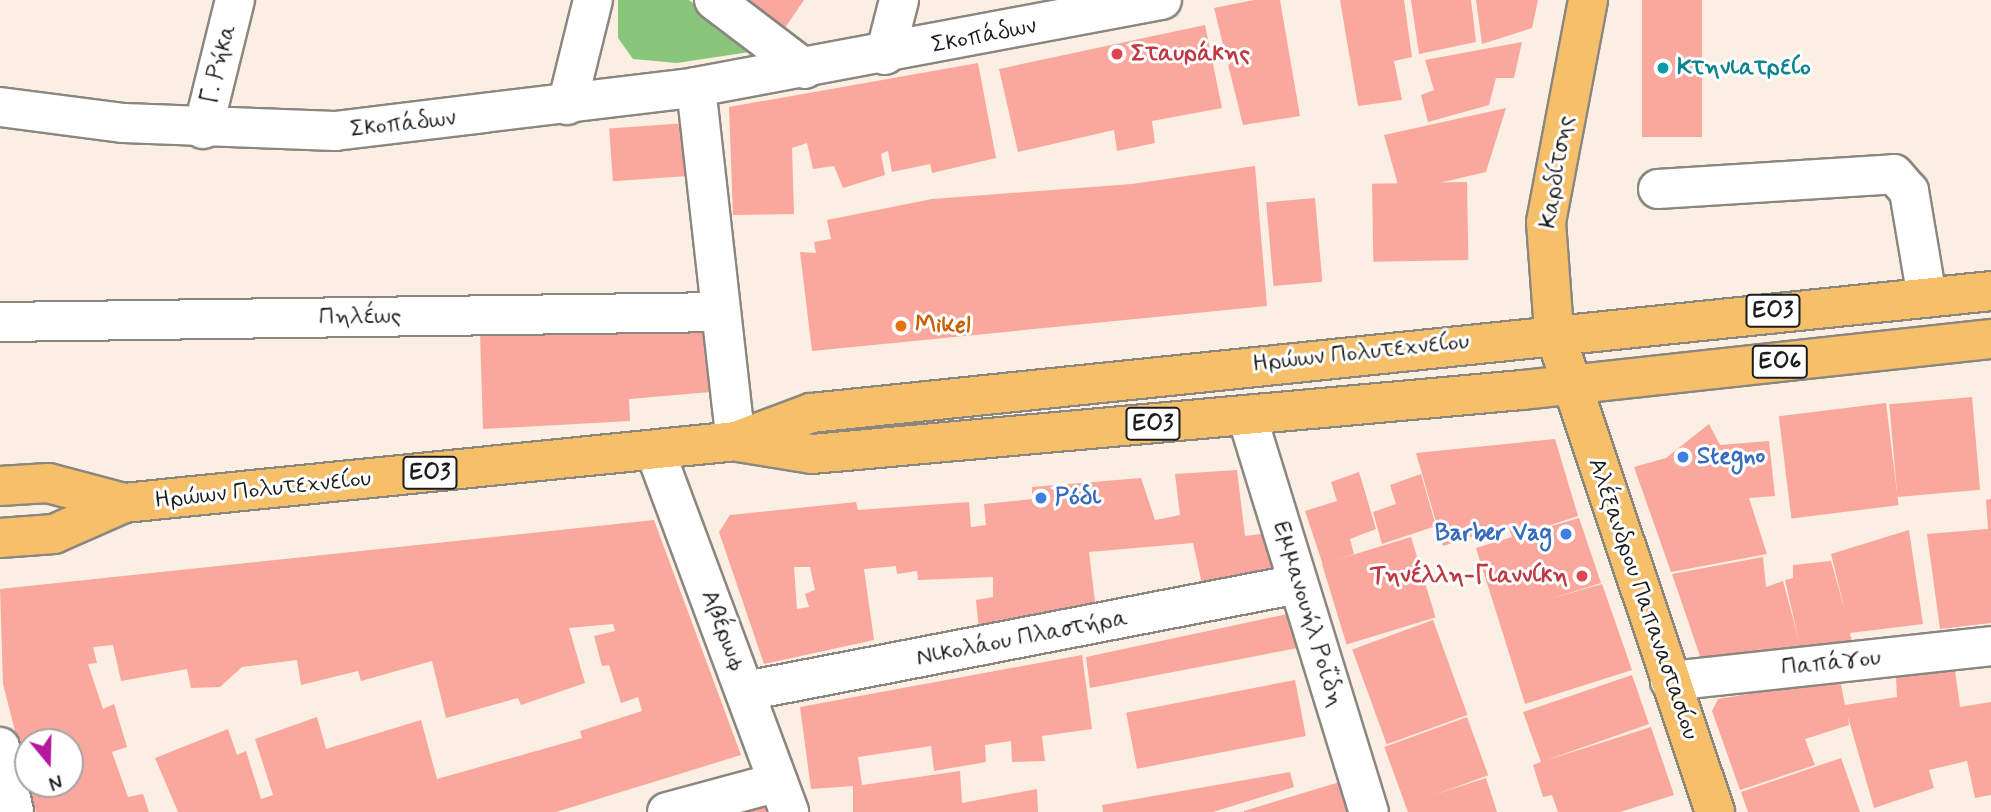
<!DOCTYPE html>
<html>
<head>
<meta charset="utf-8">
<style>
  body { margin:0 }
  #map { position:relative; width:1991px; height:812px; overflow:hidden; background:#faefe2; font-family:Mynerve,sans-serif }
  div>[style] { position:absolute }
  .green>* { inset:0; background:#89c67c }
  .building>* { inset:0; background:#faa79d; transform-origin:0 0 }
  .roads { filter:drop-shadow(2px 0 #8b867f) drop-shadow(-2px 0 #8b867f) drop-shadow(0 2px #8b867f) drop-shadow(0 -2px #8b867f) }
  .minor>* { height:38px; margin:-19px; padding:0 19px; transform-origin:19px; border-radius:19px; background:#fff }
  .major>* { height:38px; margin:-19px; padding:0 19px; transform-origin:19px; border-radius:19px; background:#f6c06b }
  .dots>* { width:19px; height:19px; translate:-50% -50%; box-sizing:border-box; border:4px solid #fff; border-radius:50% }
  span { translate:-50% -50%; white-space:nowrap; text-align:center; line-height:1.15; -webkit-text-stroke:6px #fff; paint-order:stroke }
  .shield-label span { padding:2px 5px; background:#fff; border:2px solid; border-radius:5px; -webkit-text-stroke-width:0 }
  .shield-label { font-size:23px; color:#1c1c1c; font-weight:700 }
  .street-label { font-size:24px; color:#1c1c1c }
  .health-label { font-size:24px; color:#be3a42; font-weight:700 }
  .left { translate:0 -50%; text-align:left }
  .right { translate:-100% -50%; text-align:right }
  .culture-label { font-size:24px; color:#0d838f; font-weight:700 }
  .food-label { font-size:24px; color:#c56008; font-weight:700 }
  .shop-label { font-size:24px; color:#366cbe; font-weight:700 }
  .north { position:absolute; left:14px; top:728px; width:70px; height:70px; box-sizing:border-box; background:#fff; border:2px solid #a4a4a4; border-radius:50%; rotate:161deg; font-size:19px; font-weight:700; line-height:28px; text-align:center; color:#1c1c1c }
  .north::after { content:''; display:block; margin:auto; width:24px; height:32px; background:#b5179e; clip-path:polygon(50% 0,100% 100%,50% 72%,0 100%) }
</style>
</head>
<body>
<div id="map">
  <div class="green">
    <div style="clip-path:polygon(618px 0,689px 0,756px 51px,677px 63px,633px 59px,618px 38px)"></div>
  </div>
  <div class="building">
    <div style="clip-path:polygon(746px 0,804px 0,785px 28px)"></div>
    <div style="clip-path:polygon(1254px 0,1280px 0,1300px 116px,1243px 125px,1214px 8px)"></div>
    <div style="clip-path:polygon(1340px 0,1404px 0,1412px 57px,1394px 61px,1402px 100px,1358px 106px)"></div>
    <div style="clip-path:polygon(1411px 0,1471px 0,1476px 42px,1419px 54px)"></div>
    <div style="clip-path:polygon(1476px 0,1538px 0,1532px 28px,1482px 44px)"></div>
    <div style="left:1642px;top:0;width:60px;height:137px"></div>
    <div style="clip-path:polygon(1205px 25px,1222px 108px,1152px 121px,1155px 143px,1117px 151px,1114px 130px,1018px 152px,999px 69px)"></div>
    <div style="clip-path:polygon(1522px 42px,1514px 78px,1496px 78px,1489px 105px,1428px 122px,1421px 95px,1434px 90px,1425px 60px)"></div>
    <div style="clip-path:polygon(978px 63px,996px 158px,932px 173px,930px 164px,892px 172px,888px 151px,881px 154px,885px 175px,843px 188px,834px 166px,813px 169px,807px 143px,792px 148px,794px 214px,733px 215px,729px 107px)"></div>
    <div style="clip-path:polygon(1506px 108px,1486px 172px,1400px 192px,1384px 135px)"></div>
    <div style="left:687px;top:123px;width:53px;height:78px;rotate:86deg"></div>
    <div style="clip-path:polygon(1255px 166px,1267px 306px,812px 351px,800px 252px,816px 253px,814px 242px,831px 239px,827px 220px,932px 199px,1132px 184px)"></div>
    <div style="left:1467px;top:182px;width:78px;height:95px;rotate:89deg"></div>
    <div style="left:1315px;top:198px;width:84px;height:49px;rotate:85deg"></div>
    <div style="clip-path:polygon(710px 331px,711px 392px,629px 399px,630px 421px,483px 429px,480px 334px)"></div>
    <div style="left:1972px;top:397px;width:93px;height:83px;rotate:85deg"></div>
    <div style="left:1886px;top:403px;width:103px;height:108px;rotate:83deg"></div>
    <div style="clip-path:polygon(1709px 424px,1720px 445px,1769px 441px,1775px 496px,1749px 498px,1767px 554px,1671px 572px,1634px 467px,1666px 458px)"></div>
    <div style="clip-path:polygon(1555px 439px,1578px 516px,1520px 535px,1579px 518px,1601px 583px,1550px 599px,1602px 584px,1632px 670px,1525px 704px,1476px 548px,1512px 537px,1508px 525px,1443px 546px,1416px 453px)"></div>
    <div style="clip-path:polygon(evenodd,1237px 470px,1245px 536px,1268px 533px,1279px 571px,1202px 584px,1193px 543px,1089px 552px,1096px 610px,979px 631px,976px 600px,993px 597px,993px 577px,918px 580px,917px 571px,897px 574px,896px 566px,864px 569px,874px 640px,764px 664px,719px 532px,730px 515px,856px 502px,858px 510px,969px 502px,971px 527px,986px 525px,984px 504px,1032px 499px,1032px 487px,1141px 478px,1155px 520px,1180px 515px,1175px 474px,1237px 470px,794px 567px,810px 567px,815px 590px,805px 594px,809px 607px,797px 609px,794px 567px)"></div>
    <div style="clip-path:polygon(1359px 472px,1376px 529px,1350px 539px,1354px 554px,1323px 565px,1305px 511px,1337px 501px,1331px 482px)"></div>
    <div style="clip-path:polygon(1421px 474px,1436px 526px,1382px 544px,1373px 512px,1396px 504px,1390px 485px)"></div>
    <div style="clip-path:polygon(1991px 499px,1991px 623px,1940px 629px,1927px 534px,1988px 529px,1986px 500px)"></div>
    <div style="clip-path:polygon(654px 520px,741px 755px,556px 812px,178px 812px,155px 758px,228px 729px,237px 755px,246px 751px,261px 799px,273px 795px,255px 739px,317px 717px,326px 749px,421px 720px,437px 779px,582px 738px,580px 731px,642px 711px,638px 697px,621px 703px,609px 665px,602px 666px,594px 636px,615px 631px,613px 624px,569px 628px,585px 683px,521px 705px,518px 698px,446px 718px,432px 661px,361px 681px,358px 671px,301px 685px,297px 660px,242px 667px,220px 687px,191px 688px,187px 669px,121px 681px,113px 645px,93px 647px,97px 663px,88px 664px,103px 709px,114px 704px,127px 747px,112px 752px,128px 797px,143px 794px,149px 812px,36px 812px,29px 784px,70px 784px,70px 742px,28px 742px,27px 778px,3px 684px,0 589px)"></div>
    <div style="clip-path:polygon(1909px 530px,1923px 624px,1850px 633px,1853px 646px,1703px 665px,1672px 574px,1763px 557px,1766px 587px,1783px 581px,1799px 641px,1785px 580px,1793px 578px,1793px 565px,1831px 561px,1845px 611px,1831px 554px)"></div>
    <div style="left:1411px;top:537px;width:84px;height:93px;rotate:73deg"></div>
    <div style="clip-path:polygon(1292px 613px,1303px 647px,1090px 688px,1086px 657px)"></div>
    <div style="left:1433px;top:620px;width:101px;height:86px;rotate:70deg"></div>
    <div style="clip-path:polygon(1082px 655px,1092px 729px,1042px 736px,1045px 761px,1012px 762px,1011px 741px,985px 745px,986px 762px,934px 771px,931px 746px,858px 757px,862px 785px,960px 771px,962px 803px,1037px 789px,1038px 812px,853px 812px,853px 786px,811px 789px,800px 707px)"></div>
    <div style="clip-path:polygon(1955px 670px,1960px 707px,1991px 702px,1991px 795px,1975px 798px,1967px 761px,1929px 770px,1934px 788px,1874px 808px,1848px 717px,1849px 725px,1805px 739px,1815px 765px,1740px 790px,1712px 711px,1718px 699px,1840px 679px,1845px 705px,1897px 697px,1896px 677px)"></div>
    <div style="clip-path:polygon(1632px 675px,1649px 724px,1544px 761px,1651px 727px,1674px 795px,1620px 812px,1558px 812px,1552px 795px,1543px 797px,1533px 765px,1541px 762px,1523px 712px)"></div>
    <div style="left:1295px;top:680px;width:57px;height:172px;rotate:79deg"></div>
    <div style="left:1467px;top:717px;width:62px;height:88px;rotate:70deg"></div>
    <div style="clip-path:polygon(1841px 758px,1860px 812px,1748px 812px,1741px 792px)"></div>
    <div style="clip-path:polygon(1290px 772px,1294px 787px,1213px 812px,1103px 812px,1102px 805px)"></div>
    <div style="clip-path:polygon(1486px 778px,1497px 812px,1408px 812px,1405px 804px)"></div>
    <div style="clip-path:polygon(1343px 781px,1354px 812px,1244px 812px,1244px 811px)"></div>
    <div style="clip-path:polygon(765px 796px,771px 812px,713px 812px)"></div>
  </div>
  <div class="roads">
    <div class="minor">
      <div style="left:714px;top:0;width:114px;rotate:37.2deg"></div>
      <div style="left:885px;top:55px;width:57px;rotate:-75.7deg"></div>
      <div style="left:696px;top:87px;width:356px;rotate:83.6deg"></div>
      <div style="left:567px;top:105px;width:108px;rotate:-76.1deg"></div>
      <div style="left:0;top:107px;width:125px;rotate:7.4deg"></div>
      <div style="left:124px;top:123px;width:211px;rotate:2.2deg"></div>
      <div style="left:335px;top:131px;width:364px;rotate:-6.9deg"></div>
      <div style="left:696px;top:87px;width:474px;rotate:-10.6deg"></div>
      <div style="left:203px;top:129px;width:133px;rotate:-76.1deg"></div>
      <div style="left:1658px;top:189px;width:236px;rotate:-3.6deg"></div>
      <div style="left:1894px;top:174px;width:23px;rotate:49deg"></div>
      <div style="left:1909px;top:191px;width:108px;rotate:80.4deg"></div>
      <div style="left:0;top:322px;width:721px;rotate:-0.79deg"></div>
      <div style="left:1247px;top:416px;width:414px;rotate:72.9deg"></div>
      <div style="left:655px;top:451px;width:385px;rotate:69.6deg"></div>
      <div style="left:1670px;top:681px;width:323px;rotate:-6.2deg"></div>
      <div style="left:746px;top:691px;width:562px;rotate:-10.97deg"></div>
      <div style="left:0;top:747px;width:66px;rotate:77.8deg"></div>
      <div style="left:667px;top:812px;width:115px;rotate:-15.1deg"></div>
    </div>
    <div class="major">
      <div style="left:1588px;top:0;width:226px;rotate:100.7deg"></div>
      <div style="left:1546px;top:222px;width:109px;rotate:85.8deg"></div>
      <div style="left:1554px;top:331px;width:507px;rotate:71.49deg"></div>
      <div style="left:738px;top:442px;width:75px;rotate:9.2deg"></div>
      <div style="left:812px;top:454px;width:713px;rotate:-5.15deg"></div>
      <div style="left:1522px;top:390px;width:472px;rotate:-6.2deg"></div>
      <div style="left:0;top:486px;width:48px;rotate:-3.6deg"></div>
      <div style="left:48px;top:483px;width:79px;rotate:14.7deg"></div>
      <div style="left:0;top:538px;width:54px;rotate:-4.2deg"></div>
      <div style="left:54px;top:534px;width:77px;rotate:-23.9deg"></div>
      <div style="left:124px;top:503px;width:615px;rotate:-5.78deg"></div>
      <div style="left:736px;top:441px;width:80px;rotate:-20.5deg"></div>
      <div style="left:811px;top:413px;width:1186px;rotate:-5.9deg"></div>
    </div>
  </div>
  <div class="dots">
    <div style="left:1117px;top:54px;background:#e0444e"></div>
    <div style="left:1663px;top:68px;background:#0f9aa8"></div>
    <div style="left:901px;top:326px;background:#e8710a"></div>
    <div style="left:1683px;top:457px;background:#3f7fe0"></div>
    <div style="left:1041px;top:498px;background:#3f7fe0"></div>
    <div style="left:1566px;top:534px;background:#3f7fe0"></div>
    <div style="left:1582px;top:576px;background:#e0444e"></div>
  </div>
  <div class="shield-label">
    <span style="left:1773px;top:311px">ΕΟ3</span>
    <span style="left:1780px;top:362px">ΕΟ6</span>
    <span style="left:1153px;top:424px">ΕΟ3</span>
    <span style="left:430px;top:473px">ΕΟ3</span>
  </div>
  <div class="street-label">
    <span style="left:984px;top:36px;rotate:-11deg">Σκοπάδων</span>
    <span style="left:219px;top:64px;rotate:-76deg">Γ. Ρήκα</span>
    <span style="left:403px;top:124px;rotate:-6deg">Σκοπάδων</span>
    <span style="left:1557px;top:172px;rotate:-81deg">Καρδίτσης</span>
    <span style="left:360px;top:317px;rotate:-1deg">Πηλέως</span>
    <span style="left:1361px;top:353px;rotate:-6deg">Ηρώων Πολυτεχνείου</span>
    <span style="left:263px;top:490px;rotate:-6deg">Ηρώων Πολυτεχνείου</span>
    <span style="left:1643px;top:599px;rotate:71deg">Αλέξανδρου Παπαναστασίου</span>
    <span style="left:1308px;top:614px;rotate:73deg">Εμμανουήλ Ροΐδη</span>
    <span style="left:723px;top:631px;rotate:69deg">Αβέρωφ</span>
    <span style="left:1022px;top:638px;rotate:-11deg">Νικολάου Πλαστήρα</span>
    <span style="left:1831px;top:663px;rotate:-6deg">Παπάγου</span>
  </div>
  <div class="health-label">
    <span class="left" style="left:1131px;top:54px">Σταυράκης</span>
    <span class="right" style="left:1568px;top:576px">Τηνέλλη-Γιαννίκη</span>
  </div>
  <div class="culture-label">
    <span class="left" style="left:1677px;top:68px">Κτηνιατρείο</span>
  </div>
  <div class="food-label">
    <span class="left" style="left:915px;top:326px">Mikel</span>
  </div>
  <div class="shop-label">
    <span class="left" style="left:1697px;top:457px">Stegno</span>
    <span class="left" style="left:1055px;top:498px">Ρόδι</span>
    <span class="right" style="left:1552px;top:534px">Barber Vag</span>
  </div>
  <div class="north">N</div>
</div>
</body>
</html>
